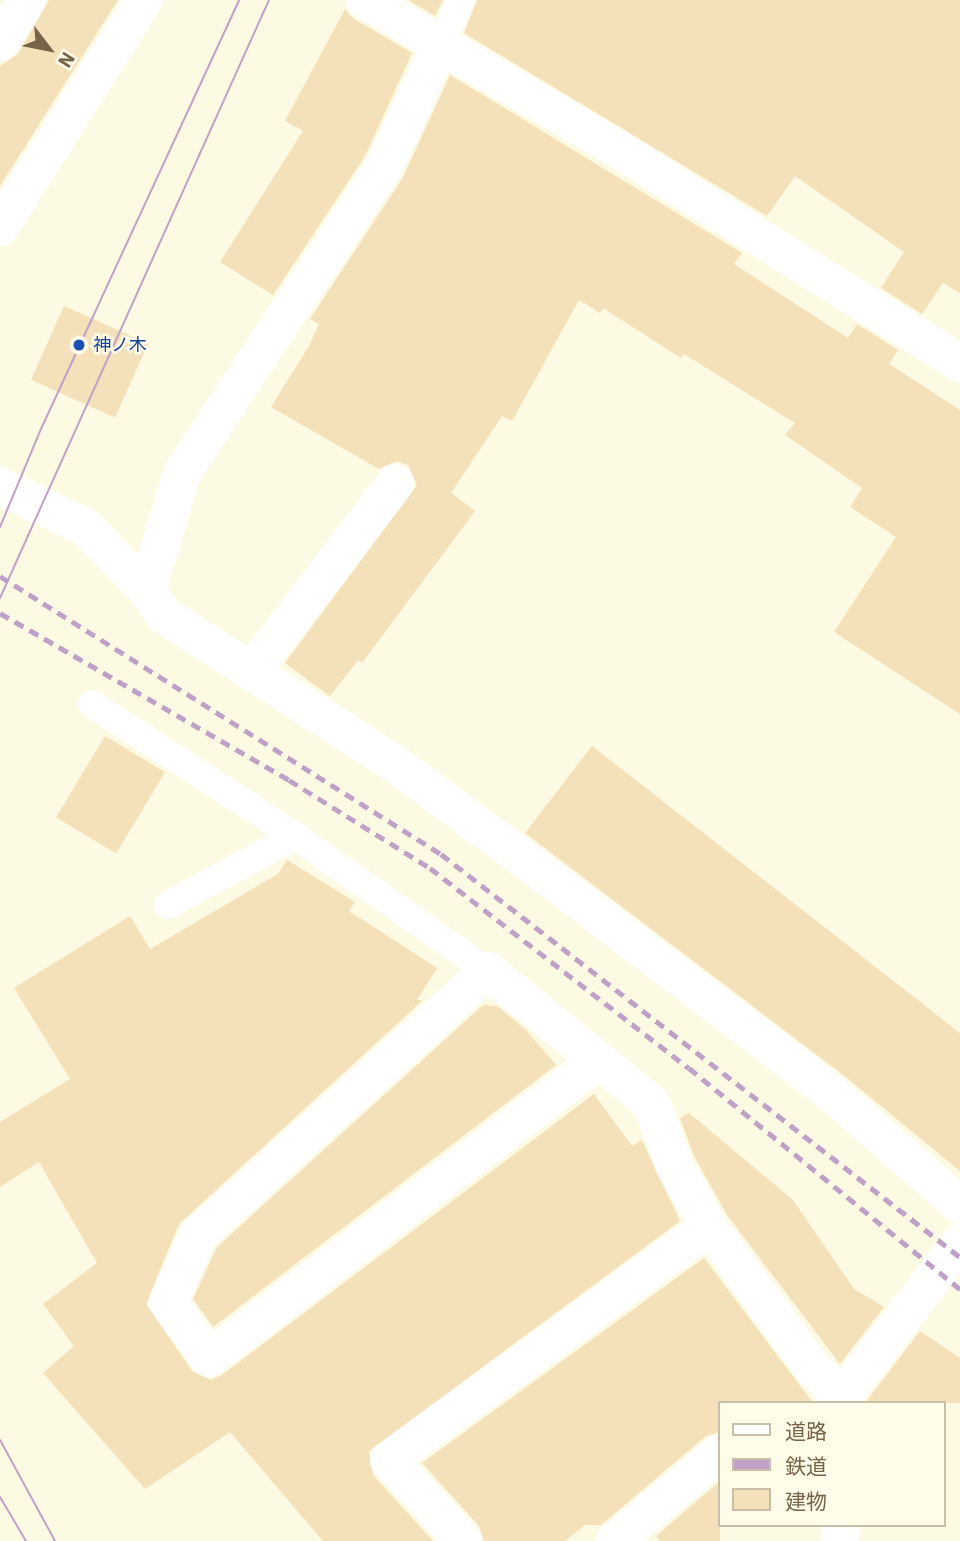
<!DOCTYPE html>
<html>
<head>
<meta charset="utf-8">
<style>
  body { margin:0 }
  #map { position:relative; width:960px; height:1541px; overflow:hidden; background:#fdfae3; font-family:"IBM Plex Sans","Noto Sans JP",sans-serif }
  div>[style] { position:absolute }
  .building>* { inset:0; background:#f4e0b9; transform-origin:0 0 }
  .lane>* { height:28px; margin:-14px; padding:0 14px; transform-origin:14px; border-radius:14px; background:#fff }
  .street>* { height:38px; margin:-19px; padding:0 19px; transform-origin:19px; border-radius:19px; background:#fff }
  .tram>* { height:2px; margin:-1px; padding:0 1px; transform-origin:1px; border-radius:1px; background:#bfa1c7 }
  .rail>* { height:5px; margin-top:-2.5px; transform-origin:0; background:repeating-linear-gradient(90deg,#bfa1c7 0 10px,transparent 0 17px) }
  .dots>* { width:19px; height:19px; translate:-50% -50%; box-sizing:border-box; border:4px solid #fffcea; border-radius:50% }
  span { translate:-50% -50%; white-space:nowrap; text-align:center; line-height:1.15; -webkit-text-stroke:5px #fffcea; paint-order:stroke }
  .transit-label { font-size:18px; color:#164399 }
  .left { translate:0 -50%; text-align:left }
  .legend { position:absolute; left:718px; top:1401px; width:228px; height:126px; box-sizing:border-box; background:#fffcea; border:2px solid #c9bfa9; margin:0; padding:9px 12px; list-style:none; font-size:21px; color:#776448 }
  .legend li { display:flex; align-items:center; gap:14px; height:35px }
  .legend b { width:35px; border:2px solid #c9bfa9 }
  .north { position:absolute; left:14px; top:14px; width:70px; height:70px; -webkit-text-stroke:5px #fffcea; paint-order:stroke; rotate:122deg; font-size:19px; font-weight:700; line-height:28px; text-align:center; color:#776448 }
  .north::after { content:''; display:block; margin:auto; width:24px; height:32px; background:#776448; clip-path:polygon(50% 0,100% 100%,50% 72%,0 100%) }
</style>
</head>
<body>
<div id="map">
  <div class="building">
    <div style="clip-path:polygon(49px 0,118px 0,0 186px,0 66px,18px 54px)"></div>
    <div style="clip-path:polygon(408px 0,443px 0,435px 16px)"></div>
    <div style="clip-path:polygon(477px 0,960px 0,960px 293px,943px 283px,922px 314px,881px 288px,904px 252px,795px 176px,767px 216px,464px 33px)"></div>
    <div style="clip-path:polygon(345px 9px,354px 19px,412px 53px,365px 156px,273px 295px,220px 262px,303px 131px,285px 121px)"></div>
    <div style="clip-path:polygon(450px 75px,742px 253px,734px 264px,848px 338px,857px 324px,898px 350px,889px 364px,960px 410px,960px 714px,834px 632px,896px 537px,850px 507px,862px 488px,785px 435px,795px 423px,684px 354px,681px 358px,603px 308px,600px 313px,579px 300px,512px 421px,502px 416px,451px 493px,475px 511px,362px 663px,358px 660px,330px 696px,285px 663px,417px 485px,408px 465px,397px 461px,379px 469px,271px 407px,309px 346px,319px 324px,310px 319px,402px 179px)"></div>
    <div style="left:64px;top:306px;width:92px;height:81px;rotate:24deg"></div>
    <div style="left:105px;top:736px;width:70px;height:95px;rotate:31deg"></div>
    <div style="clip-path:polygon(592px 746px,960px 1033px,960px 1171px,842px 1074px,525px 833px)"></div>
    <div style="clip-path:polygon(287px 860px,355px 902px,349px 911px,437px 968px,417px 1000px,423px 1000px,179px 1224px,146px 1304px,192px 1371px,211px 1380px,222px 1375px,594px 1094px,632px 1146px,642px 1140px,680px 1221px,369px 1451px,373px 1475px,433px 1541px,323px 1541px,230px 1432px,145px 1489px,43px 1373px,74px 1346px,43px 1304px,97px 1263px,39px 1162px,0 1187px,0 1122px,70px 1079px,14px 988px,130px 916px,150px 949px,278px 874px)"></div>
    <div style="clip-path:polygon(483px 1005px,497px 1006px,526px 1030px,556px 1065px,213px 1327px,193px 1299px,217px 1247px)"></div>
    <div style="clip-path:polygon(689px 1113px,793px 1200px,854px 1289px,884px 1307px,840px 1364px,727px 1215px,694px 1156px,680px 1118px)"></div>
    <div style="clip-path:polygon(704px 1258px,813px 1403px,720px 1403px,720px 1432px,706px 1436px,601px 1525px,585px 1525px,565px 1541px,484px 1541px,479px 1526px,422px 1463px)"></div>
    <div style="clip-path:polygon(920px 1331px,960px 1358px,960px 1403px,865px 1403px)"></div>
    <div style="clip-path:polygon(720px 1481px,720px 1541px,660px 1541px,656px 1536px)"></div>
  </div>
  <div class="lane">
    <div style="left:441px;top:43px;width:47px;rotate:-65.1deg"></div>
    <div style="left:92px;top:704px;width:242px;rotate:33deg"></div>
    <div style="left:168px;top:905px;width:145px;rotate:-28.5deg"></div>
    <div style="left:295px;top:836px;width:236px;rotate:35deg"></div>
  </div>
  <div class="street">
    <div style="left:365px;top:0;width:282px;rotate:30.5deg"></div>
    <div style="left:608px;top:143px;width:415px;rotate:32deg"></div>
    <div style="left:0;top:42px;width:50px;rotate:-57.3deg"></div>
    <div style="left:0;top:227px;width:269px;rotate:-57.6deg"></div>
    <div style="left:0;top:486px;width:94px;rotate:25.8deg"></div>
    <div style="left:85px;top:527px;width:88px;rotate:45.5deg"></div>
    <div style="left:147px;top:590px;width:30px;rotate:56deg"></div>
    <div style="left:164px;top:615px;width:275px;rotate:32.8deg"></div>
    <div style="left:395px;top:764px;width:140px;rotate:36.3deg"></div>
    <div style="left:508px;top:847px;width:403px;rotate:37.2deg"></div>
    <div style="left:829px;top:1091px;width:174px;rotate:41deg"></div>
    <div style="left:147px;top:590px;width:122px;rotate:-73.3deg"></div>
    <div style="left:182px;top:473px;width:367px;rotate:-56.6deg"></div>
    <div style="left:384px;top:167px;width:136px;rotate:-65.3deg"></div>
    <div style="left:252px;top:671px;width:236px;rotate:-52.7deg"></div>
    <div style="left:598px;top:1061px;width:489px;rotate:142.6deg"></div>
    <div style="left:209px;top:1358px;width:69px;rotate:-126.2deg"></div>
    <div style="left:168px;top:1302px;width:75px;rotate:-65.5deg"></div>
    <div style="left:199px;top:1234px;width:391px;rotate:-42.3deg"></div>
    <div style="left:488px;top:971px;width:211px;rotate:39deg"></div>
    <div style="left:652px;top:1104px;width:65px;rotate:70.2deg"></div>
    <div style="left:674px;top:1165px;width:71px;rotate:60.6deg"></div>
    <div style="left:709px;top:1227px;width:176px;rotate:53.8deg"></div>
    <div style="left:813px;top:1369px;width:40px;rotate:42deg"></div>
    <div style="left:843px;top:1396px;width:7px;rotate:90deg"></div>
    <div style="left:834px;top:1403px;width:11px;rotate:-38deg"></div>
    <div style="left:843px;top:1396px;width:193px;rotate:-52.6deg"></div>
    <div style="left:463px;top:1541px;width:110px;rotate:-132.4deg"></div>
    <div style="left:389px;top:1460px;width:396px;rotate:-36.1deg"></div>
    <div style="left:615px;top:1541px;width:137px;rotate:-40deg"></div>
    <div style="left:840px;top:1541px;width:16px;rotate:-86deg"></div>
  </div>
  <div class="tram">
    <div style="left:0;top:527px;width:106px;rotate:-67.3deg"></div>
    <div style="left:41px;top:429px;width:472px;rotate:-65.2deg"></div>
    <div style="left:0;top:598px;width:656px;rotate:-65.78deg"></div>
    <div style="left:0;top:1440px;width:115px;rotate:61.4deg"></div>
    <div style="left:0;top:1497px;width:51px;rotate:59.4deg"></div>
  </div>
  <div class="rail">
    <div style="left:0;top:576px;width:521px;rotate:32.23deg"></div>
    <div style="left:441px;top:854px;width:657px;rotate:37.83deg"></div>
    <div style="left:0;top:613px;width:334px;rotate:30deg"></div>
    <div style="left:289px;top:780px;width:166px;rotate:32deg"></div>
    <div style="left:430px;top:868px;width:327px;rotate:37.7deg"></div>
    <div style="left:689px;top:1068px;width:350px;rotate:39.2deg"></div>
  </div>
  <div class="dots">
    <div style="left:79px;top:345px;background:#1a4fb4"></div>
  </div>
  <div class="transit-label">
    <span class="left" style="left:93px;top:345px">神ノ木</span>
  </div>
  <ul class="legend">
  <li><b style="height:9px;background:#fff"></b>道路</li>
  <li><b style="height:9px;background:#bfa1c7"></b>鉄道</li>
  <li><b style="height:19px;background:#f4e0b9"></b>建物</li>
  </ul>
  <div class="north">N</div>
</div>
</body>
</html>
